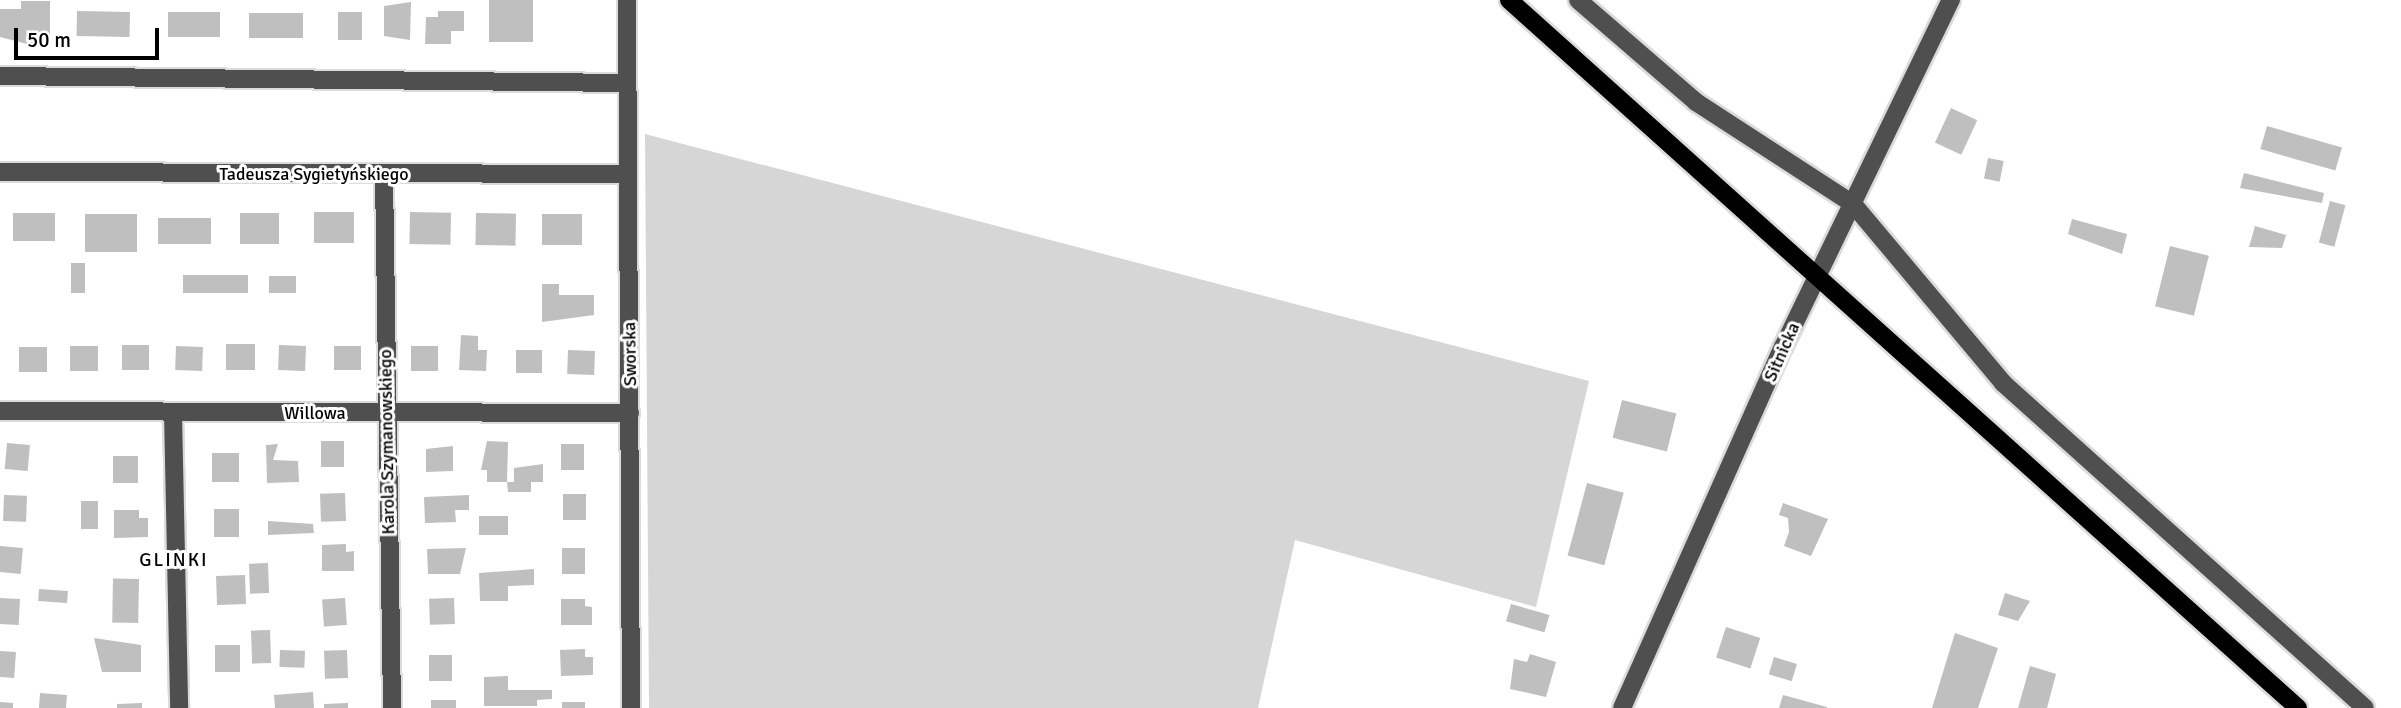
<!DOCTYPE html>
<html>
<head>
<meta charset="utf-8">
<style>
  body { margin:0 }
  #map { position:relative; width:2401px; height:708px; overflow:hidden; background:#fff; font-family:Signika,sans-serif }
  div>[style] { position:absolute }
  .green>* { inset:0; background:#d6d6d6 }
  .building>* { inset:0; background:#bfbfbf; transform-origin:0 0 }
  .roads { filter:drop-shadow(2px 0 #dbdbdb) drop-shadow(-2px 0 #dbdbdb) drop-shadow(0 2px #dbdbdb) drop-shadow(0 -2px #dbdbdb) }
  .minor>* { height:18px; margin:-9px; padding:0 9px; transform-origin:9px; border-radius:9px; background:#4f4f4f }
  .major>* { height:18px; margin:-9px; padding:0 9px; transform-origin:9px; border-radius:9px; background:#000 }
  span { translate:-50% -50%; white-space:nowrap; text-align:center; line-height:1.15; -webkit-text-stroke:6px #fff; paint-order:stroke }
  .street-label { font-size:18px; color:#000 }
  .neighbourhood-label { font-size:19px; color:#000; letter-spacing:2px }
  .scale { position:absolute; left:14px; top:28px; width:145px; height:32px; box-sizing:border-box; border:4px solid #000; border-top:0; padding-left:9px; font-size:21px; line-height:24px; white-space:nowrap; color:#000; -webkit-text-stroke:5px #fff; paint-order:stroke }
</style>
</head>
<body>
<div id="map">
  <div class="green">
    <div style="clip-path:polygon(645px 134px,1589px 381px,1536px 607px,1295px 540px,1258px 708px,649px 708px)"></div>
  </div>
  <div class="building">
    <div style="left:489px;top:0;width:44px;height:42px"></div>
    <div style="clip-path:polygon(21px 1px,50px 1px,50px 35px,31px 45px,0 37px,0 9px,21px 9px)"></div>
    <div style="clip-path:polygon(411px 2px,410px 40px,384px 36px,384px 6px)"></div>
    <div style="left:77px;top:11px;width:53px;height:25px;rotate:1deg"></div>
    <div style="clip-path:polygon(438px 11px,464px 11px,464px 31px,451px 31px,451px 44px,425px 44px,426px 17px,438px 17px)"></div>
    <div style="left:168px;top:12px;width:52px;height:25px"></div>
    <div style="left:338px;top:12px;width:24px;height:28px"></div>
    <div style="left:249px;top:13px;width:54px;height:25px"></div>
    <div style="left:1951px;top:108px;width:29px;height:38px;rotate:25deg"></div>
    <div style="left:2267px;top:126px;width:78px;height:24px;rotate:16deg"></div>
    <div style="left:1988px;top:158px;width:16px;height:21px;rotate:11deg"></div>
    <div style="clip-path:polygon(2244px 173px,2324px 193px,2322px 203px,2240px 188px)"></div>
    <div style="left:2330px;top:201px;width:16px;height:43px;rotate:15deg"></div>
    <div style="left:314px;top:212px;width:40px;height:31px"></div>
    <div style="left:410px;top:212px;width:41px;height:32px;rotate:1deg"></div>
    <div style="left:13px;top:213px;width:42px;height:28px"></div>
    <div style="left:240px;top:213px;width:39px;height:31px"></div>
    <div style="left:476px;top:213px;width:40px;height:32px;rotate:1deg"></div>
    <div style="left:85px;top:214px;width:52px;height:38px"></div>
    <div style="left:542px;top:214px;width:40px;height:31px"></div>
    <div style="left:158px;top:218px;width:53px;height:26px"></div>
    <div style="clip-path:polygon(2072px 219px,2127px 234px,2122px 254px,2068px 234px)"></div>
    <div style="clip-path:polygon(2255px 226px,2286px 235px,2282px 248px,2249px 247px)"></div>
    <div style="left:2170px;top:246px;width:40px;height:62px;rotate:14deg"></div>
    <div style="left:71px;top:263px;width:14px;height:30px"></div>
    <div style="left:183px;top:275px;width:65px;height:18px"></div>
    <div style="left:269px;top:276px;width:27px;height:17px"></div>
    <div style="clip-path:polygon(542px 284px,559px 284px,559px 295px,594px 295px,594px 315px,542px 322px)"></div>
    <div style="clip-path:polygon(461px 335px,478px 336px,478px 350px,487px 350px,486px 371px,459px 370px)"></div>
    <div style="left:226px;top:344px;width:29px;height:26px"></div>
    <div style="left:122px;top:345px;width:27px;height:25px"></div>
    <div style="left:279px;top:345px;width:27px;height:25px;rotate:2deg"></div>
    <div style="left:70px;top:346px;width:28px;height:25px"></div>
    <div style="left:176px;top:346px;width:27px;height:24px;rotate:2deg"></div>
    <div style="left:334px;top:346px;width:27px;height:24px"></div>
    <div style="left:411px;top:346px;width:27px;height:25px"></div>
    <div style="left:19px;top:347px;width:28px;height:25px"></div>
    <div style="left:516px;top:350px;width:26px;height:23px"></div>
    <div style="left:568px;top:350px;width:27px;height:24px;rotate:2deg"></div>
    <div style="left:1622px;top:400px;width:56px;height:39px;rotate:14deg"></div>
    <div style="left:321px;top:441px;width:23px;height:26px"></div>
    <div style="clip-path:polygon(487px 441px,508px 442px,507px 482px,514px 482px,514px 468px,543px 464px,543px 482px,531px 482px,531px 492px,508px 492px,507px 482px,487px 482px,487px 470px,481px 470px)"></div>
    <div style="left:7px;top:443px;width:23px;height:26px;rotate:5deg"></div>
    <div style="clip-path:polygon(278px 444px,273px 460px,298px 461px,299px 482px,267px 483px,266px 445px)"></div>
    <div style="left:561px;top:444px;width:23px;height:26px"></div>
    <div style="clip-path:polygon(453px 446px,453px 471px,426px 472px,426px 449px)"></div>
    <div style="left:212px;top:453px;width:27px;height:29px"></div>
    <div style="left:113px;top:456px;width:25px;height:27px"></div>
    <div style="left:1587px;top:483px;width:38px;height:75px;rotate:15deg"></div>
    <div style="left:345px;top:493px;width:28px;height:25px;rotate:88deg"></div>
    <div style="left:586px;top:494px;width:26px;height:23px;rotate:90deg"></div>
    <div style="left:4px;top:495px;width:23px;height:26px;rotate:2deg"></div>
    <div style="clip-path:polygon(469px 495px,469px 510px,455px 510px,456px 522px,425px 523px,424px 497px)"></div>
    <div style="left:81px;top:501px;width:17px;height:28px"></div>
    <div style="clip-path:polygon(1783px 503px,1828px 519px,1811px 556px,1784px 546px,1789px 532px,1788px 518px,1779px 515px)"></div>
    <div style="left:214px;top:509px;width:25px;height:28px"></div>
    <div style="clip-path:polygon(114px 510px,139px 510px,139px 518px,148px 518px,148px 537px,114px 538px)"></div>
    <div style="left:479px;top:516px;width:29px;height:19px"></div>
    <div style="clip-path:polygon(268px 521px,313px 524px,314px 533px,268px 535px)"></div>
    <div style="clip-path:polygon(346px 544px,346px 552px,354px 551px,354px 571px,322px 571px,322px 545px)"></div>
    <div style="left:0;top:546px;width:23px;height:26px;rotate:5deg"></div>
    <div style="clip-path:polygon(466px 548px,460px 574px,428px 574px,427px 549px)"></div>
    <div style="left:585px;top:548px;width:26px;height:23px;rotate:90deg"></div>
    <div style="left:268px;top:563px;width:30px;height:19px;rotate:88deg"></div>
    <div style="clip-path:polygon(534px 569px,534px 585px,508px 586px,508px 601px,480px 601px,479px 573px)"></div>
    <div style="left:245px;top:575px;width:29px;height:29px;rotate:88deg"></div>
    <div style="left:139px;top:579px;width:44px;height:26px;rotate:91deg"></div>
    <div style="left:39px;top:589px;width:29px;height:12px;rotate:4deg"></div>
    <div style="clip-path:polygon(2005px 593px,2030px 601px,2018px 621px,1998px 615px)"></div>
    <div style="left:0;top:598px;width:20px;height:26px;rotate:3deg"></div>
    <div style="left:345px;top:598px;width:27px;height:23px;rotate:86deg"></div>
    <div style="left:454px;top:598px;width:26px;height:25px;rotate:88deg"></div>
    <div style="clip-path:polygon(561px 599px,585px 599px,585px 606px,592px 607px,592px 625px,561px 625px)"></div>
    <div style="left:1511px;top:604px;width:40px;height:18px;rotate:16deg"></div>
    <div style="left:1726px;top:627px;width:36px;height:32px;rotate:18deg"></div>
    <div style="left:270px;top:630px;width:33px;height:19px;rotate:88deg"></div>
    <div style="clip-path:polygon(1955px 633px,1998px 648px,1978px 708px,1932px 708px)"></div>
    <div style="clip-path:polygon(94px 638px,141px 645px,141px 672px,102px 672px)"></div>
    <div style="left:215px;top:645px;width:25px;height:27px"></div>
    <div style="clip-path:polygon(585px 649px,585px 657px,593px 657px,593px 675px,561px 676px,560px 650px)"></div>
    <div style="left:280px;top:650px;width:25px;height:17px;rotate:2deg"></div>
    <div style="left:347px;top:650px;width:28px;height:23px;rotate:88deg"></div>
    <div style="left:0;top:651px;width:16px;height:26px;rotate:4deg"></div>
    <div style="clip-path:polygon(1530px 654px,1556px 662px,1546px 697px,1510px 689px,1514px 659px,1527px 662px)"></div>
    <div style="left:429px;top:655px;width:23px;height:26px"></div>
    <div style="left:1774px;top:657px;width:24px;height:18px;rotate:17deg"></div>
    <div style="clip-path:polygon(2030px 666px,2056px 674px,2047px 708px,2018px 708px)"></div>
    <div style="clip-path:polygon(508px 676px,508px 690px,552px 690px,552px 699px,537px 700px,537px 706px,484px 706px,484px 677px)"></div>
    <div style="clip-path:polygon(313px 692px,314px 708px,275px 708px,274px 695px)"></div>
    <div style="left:40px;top:693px;width:27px;height:15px;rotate:4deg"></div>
    <div style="clip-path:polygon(1783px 695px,1827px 707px,1827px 708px,1779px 708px)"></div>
    <div style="left:456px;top:700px;width:8px;height:25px;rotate:90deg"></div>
    <div style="clip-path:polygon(0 702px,13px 703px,13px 708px,0 708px)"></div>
    <div style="left:562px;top:702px;width:23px;height:6px"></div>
    <div style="clip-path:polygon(142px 703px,142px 708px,117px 708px,117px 704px)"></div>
    <div style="clip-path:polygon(348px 703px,348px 708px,324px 708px,324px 704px)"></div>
  </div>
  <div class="roads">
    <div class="minor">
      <div style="left:627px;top:0;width:708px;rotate:89.68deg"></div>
      <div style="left:1578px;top:0;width:156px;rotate:40.8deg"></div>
      <div style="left:1696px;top:102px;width:187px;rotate:33deg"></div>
      <div style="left:1853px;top:204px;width:234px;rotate:50deg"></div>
      <div style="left:2003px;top:383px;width:486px;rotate:41.9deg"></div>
      <div style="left:0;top:76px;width:627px;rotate:0.64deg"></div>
      <div style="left:0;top:172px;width:628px;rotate:0.18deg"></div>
      <div style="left:384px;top:175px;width:533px;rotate:89.14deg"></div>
      <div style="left:0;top:411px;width:630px;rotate:0.18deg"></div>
      <div style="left:173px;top:413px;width:295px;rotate:88.8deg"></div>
      <div style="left:1622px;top:708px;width:395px;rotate:-66deg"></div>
      <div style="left:1783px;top:347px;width:386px;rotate:-64.2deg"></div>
    </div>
    <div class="major">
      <div style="left:1509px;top:0;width:1060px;rotate:41.9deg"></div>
    </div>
  </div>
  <div class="street-label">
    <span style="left:314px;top:174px">Tadeusza Sygietyńskiego</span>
    <span style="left:1782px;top:352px;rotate:-66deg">Sitnicka</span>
    <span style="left:630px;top:354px;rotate:-91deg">Sworska</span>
    <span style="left:315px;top:413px">Willowa</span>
    <span style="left:387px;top:442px;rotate:-91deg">Karola Szymanowskiego</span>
  </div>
  <div class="neighbourhood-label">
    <span style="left:174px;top:561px">GLINKI</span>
  </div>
  <div class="scale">50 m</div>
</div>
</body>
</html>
